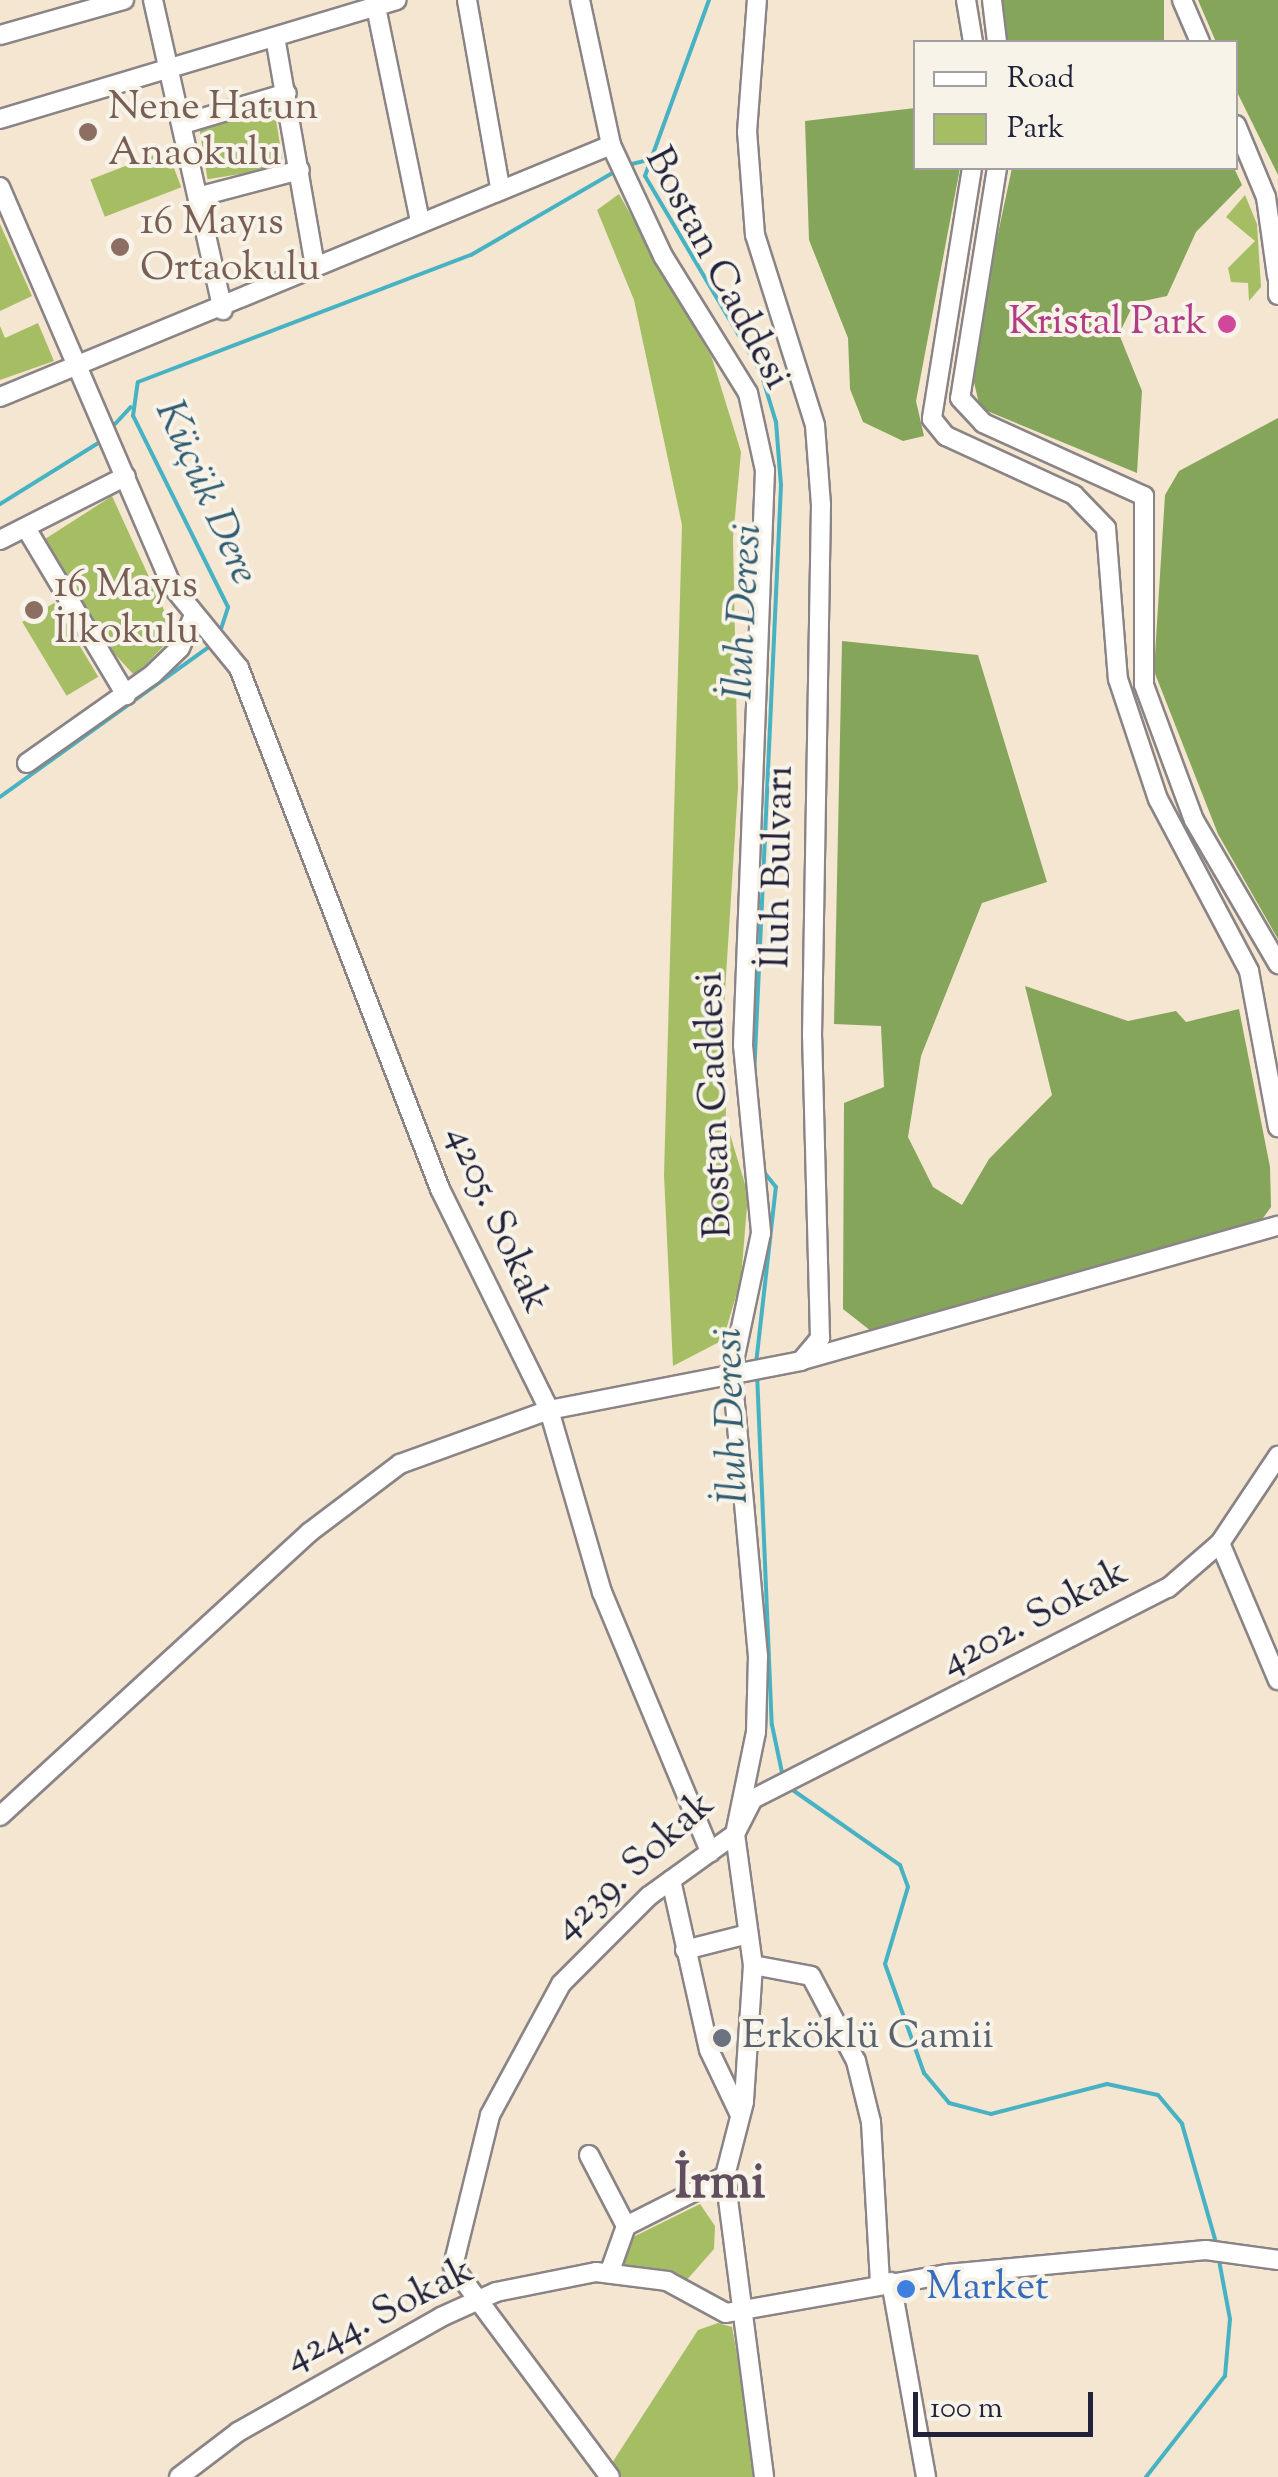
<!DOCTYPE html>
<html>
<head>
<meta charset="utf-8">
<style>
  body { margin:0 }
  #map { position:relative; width:1278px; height:2477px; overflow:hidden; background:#f4e6d0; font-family:"Sorts Mill Goudy",serif }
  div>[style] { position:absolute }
  .green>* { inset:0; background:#a5be64; transform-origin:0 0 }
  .forest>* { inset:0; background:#84a55a; transform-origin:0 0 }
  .stream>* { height:4px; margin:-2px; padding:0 2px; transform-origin:2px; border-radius:2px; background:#46b2c3 }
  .roads { filter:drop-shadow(2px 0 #8b8486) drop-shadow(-2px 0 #8b8486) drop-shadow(0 2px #8b8486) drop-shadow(0 -2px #8b8486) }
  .minor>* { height:18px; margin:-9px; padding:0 9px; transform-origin:9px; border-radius:9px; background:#fff }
  .dots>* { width:28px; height:28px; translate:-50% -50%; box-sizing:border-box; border:5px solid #f7f3e8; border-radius:50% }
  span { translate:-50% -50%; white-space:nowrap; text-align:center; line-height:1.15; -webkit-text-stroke:8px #f7f3e8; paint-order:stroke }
  .education-label { font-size:40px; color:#785e54 }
  .left { translate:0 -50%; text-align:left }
  .street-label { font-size:40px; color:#22223b }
  .hotel-label { font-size:40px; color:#b23c85 }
  .right { translate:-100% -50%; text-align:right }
  .worship-label { font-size:40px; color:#5b616d }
  .shop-label { font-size:40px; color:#366cbe }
  .water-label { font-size:42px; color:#305c71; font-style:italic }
  .district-label { font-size:50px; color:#624f5e; font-weight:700 }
  .legend { position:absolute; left:913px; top:40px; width:325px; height:130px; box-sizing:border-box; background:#f7f3e8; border:2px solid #a29fa3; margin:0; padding:12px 18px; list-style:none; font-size:30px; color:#22223b }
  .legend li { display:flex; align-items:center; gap:20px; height:50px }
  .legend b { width:50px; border:2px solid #a29fa3 }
  .scale { position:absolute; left:913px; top:2392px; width:180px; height:45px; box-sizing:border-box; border:5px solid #22223b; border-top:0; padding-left:12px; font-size:30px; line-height:35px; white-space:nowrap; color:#22223b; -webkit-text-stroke:8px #f7f3e8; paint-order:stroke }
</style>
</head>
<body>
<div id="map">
  <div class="green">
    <div style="left:274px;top:107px;width:61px;height:77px;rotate:81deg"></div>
    <div style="left:167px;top:150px;width:40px;height:82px;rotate:69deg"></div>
    <div style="clip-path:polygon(619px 194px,712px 358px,741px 452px,733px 538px,738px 787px,724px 1008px,726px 1121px,748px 1194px,741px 1279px,723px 1340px,673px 1366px,664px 1175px,682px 525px,634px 300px,597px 210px)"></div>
    <div style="clip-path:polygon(1245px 195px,1257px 224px,1261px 287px,1249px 301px,1248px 283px,1231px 282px,1228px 268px,1255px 241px,1226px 217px)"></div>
    <div style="clip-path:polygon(0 224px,32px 296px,0 311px)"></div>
    <div style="clip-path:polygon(38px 323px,54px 361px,0 380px,0 326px,5px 338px)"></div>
    <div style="clip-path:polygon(112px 496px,175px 634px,135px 676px,96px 634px,42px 541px)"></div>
    <div style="left:54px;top:603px;width:86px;height:37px;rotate:59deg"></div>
    <div style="clip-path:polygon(700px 2204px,715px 2226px,714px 2249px,685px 2282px,620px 2264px,623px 2242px)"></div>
    <div style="clip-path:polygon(718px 2323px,732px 2327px,759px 2477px,622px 2477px,612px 2463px,698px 2330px)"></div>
  </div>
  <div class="forest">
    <div style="left:1003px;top:0;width:161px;height:42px"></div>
    <div style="clip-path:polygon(1198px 0,1278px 0,1278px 175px,1236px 90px,1236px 42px,1216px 42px)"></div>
    <div style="clip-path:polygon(915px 108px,916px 168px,960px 168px,916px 401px,924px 436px,903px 441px,863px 422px,850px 389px,848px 338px,809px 240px,805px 121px)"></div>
    <div style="clip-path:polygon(1012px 168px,1234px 168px,1242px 185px,1196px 232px,1167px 296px,1134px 303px,1119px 334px,1142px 391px,1137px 473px,980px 408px,970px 365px)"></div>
    <div style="clip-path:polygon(1278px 418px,1278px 939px,1218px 834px,1154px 671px,1165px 495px,1179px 471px)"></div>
    <div style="clip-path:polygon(842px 641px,978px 655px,1047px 882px,982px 903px,921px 1056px,908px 1137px,933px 1187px,962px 1205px,989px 1159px,1052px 1095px,1025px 986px,1128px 1021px,1176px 1011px,1186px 1022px,1239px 1009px,1270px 1167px,1271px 1207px,1258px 1225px,871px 1331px,843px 1309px,844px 1103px,884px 1087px,881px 1026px,834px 1024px)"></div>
  </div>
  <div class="stream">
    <div style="left:709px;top:0;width:187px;rotate:110deg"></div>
    <div style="left:645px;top:176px;width:229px;rotate:59.5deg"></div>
    <div style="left:761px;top:373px;width:51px;rotate:73deg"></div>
    <div style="left:776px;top:422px;width:63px;rotate:85.5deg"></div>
    <div style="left:781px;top:485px;width:594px;rotate:92.61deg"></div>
    <div style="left:628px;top:165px;width:21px;rotate:-14deg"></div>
    <div style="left:115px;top:424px;width:23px;rotate:-47deg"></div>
    <div style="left:0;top:504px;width:118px;rotate:-31.8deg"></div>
    <div style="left:220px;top:632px;width:26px;rotate:-72deg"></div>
    <div style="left:228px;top:607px;width:213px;rotate:-116.4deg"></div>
    <div style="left:133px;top:416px;width:34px;rotate:-82deg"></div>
    <div style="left:138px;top:382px;width:356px;rotate:-20.9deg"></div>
    <div style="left:471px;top:255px;width:162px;rotate:-30.1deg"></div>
    <div style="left:0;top:797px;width:262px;rotate:-35.7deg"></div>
    <div style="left:756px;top:1364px;width:178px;rotate:-83.6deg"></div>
    <div style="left:776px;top:1187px;width:22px;rotate:-129deg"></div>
    <div style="left:757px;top:1373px;width:352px;rotate:87.6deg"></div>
    <div style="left:772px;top:1725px;width:53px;rotate:78.1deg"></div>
    <div style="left:787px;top:1786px;width:138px;rotate:35deg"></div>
    <div style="left:900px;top:1865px;width:23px;rotate:70deg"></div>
    <div style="left:908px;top:1887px;width:80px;rotate:106.6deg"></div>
    <div style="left:885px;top:1964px;width:116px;rotate:70.3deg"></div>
    <div style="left:924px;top:2073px;width:39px;rotate:50deg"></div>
    <div style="left:949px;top:2103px;width:43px;rotate:14.7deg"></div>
    <div style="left:991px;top:2114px;width:120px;rotate:-14.5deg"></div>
    <div style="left:1107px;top:2084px;width:52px;rotate:12.2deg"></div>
    <div style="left:1158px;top:2095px;width:38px;rotate:50deg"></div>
    <div style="left:1182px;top:2124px;width:127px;rotate:74deg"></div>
    <div style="left:1146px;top:2477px;width:128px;rotate:-52deg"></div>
    <div style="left:1225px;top:2376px;width:57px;rotate:-85deg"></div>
    <div style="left:1230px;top:2319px;width:60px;rotate:-100.6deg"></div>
  </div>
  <div class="roads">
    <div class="minor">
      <div style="left:153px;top:0;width:318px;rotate:77.3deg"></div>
      <div style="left:467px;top:0;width:191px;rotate:80deg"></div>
      <div style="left:580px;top:0;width:148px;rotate:77.9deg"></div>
      <div style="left:611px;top:145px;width:123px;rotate:64.9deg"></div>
      <div style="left:663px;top:256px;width:161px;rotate:58.2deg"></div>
      <div style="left:748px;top:393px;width:79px;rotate:77.6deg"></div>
      <div style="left:765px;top:470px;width:575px;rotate:92.19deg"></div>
      <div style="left:743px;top:1045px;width:189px;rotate:84.5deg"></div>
      <div style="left:761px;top:1233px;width:141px;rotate:101.9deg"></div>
      <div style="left:732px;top:1371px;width:286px;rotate:84.8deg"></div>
      <div style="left:758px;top:1656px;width:76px;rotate:91.5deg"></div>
      <div style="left:756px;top:1732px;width:104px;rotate:101.6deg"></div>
      <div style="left:735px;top:1834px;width:132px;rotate:82.2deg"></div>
      <div style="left:753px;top:1965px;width:137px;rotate:93.8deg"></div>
      <div style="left:744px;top:2102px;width:76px;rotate:104.4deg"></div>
      <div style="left:725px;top:2176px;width:304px;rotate:82.6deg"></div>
      <div style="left:966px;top:0;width:43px;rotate:80.5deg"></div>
      <div style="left:992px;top:0;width:42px;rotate:83.2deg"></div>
      <div style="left:1182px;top:0;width:46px;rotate:66.8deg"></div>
      <div style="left:376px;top:7px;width:219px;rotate:78.4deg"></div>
      <div style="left:0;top:35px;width:129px;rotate:-15.8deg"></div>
      <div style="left:275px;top:37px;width:233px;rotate:80.1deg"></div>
      <div style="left:0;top:119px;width:414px;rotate:-16.7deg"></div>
      <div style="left:186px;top:123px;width:105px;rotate:-16.5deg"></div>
      <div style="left:1236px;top:125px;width:78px;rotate:67.4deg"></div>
      <div style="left:1266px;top:197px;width:80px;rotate:82.1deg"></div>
      <div style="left:972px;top:168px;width:254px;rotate:99.1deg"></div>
      <div style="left:932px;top:419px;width:22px;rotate:51deg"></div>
      <div style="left:946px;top:436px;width:141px;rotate:24.7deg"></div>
      <div style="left:1074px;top:495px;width:46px;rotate:45.9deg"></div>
      <div style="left:1106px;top:528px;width:151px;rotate:85.5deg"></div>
      <div style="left:1118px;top:679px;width:126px;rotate:71.6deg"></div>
      <div style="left:1158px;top:799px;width:195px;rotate:62.1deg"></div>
      <div style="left:1249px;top:971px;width:159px;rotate:79.5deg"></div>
      <div style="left:997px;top:168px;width:233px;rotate:99.1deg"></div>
      <div style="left:960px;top:398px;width:34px;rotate:47deg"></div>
      <div style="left:983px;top:423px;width:177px;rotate:24.4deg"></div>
      <div style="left:1144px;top:496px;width:189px;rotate:90deg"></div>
      <div style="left:1144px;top:685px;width:144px;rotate:69.7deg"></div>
      <div style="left:1194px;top:820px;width:167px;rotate:59.7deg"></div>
      <div style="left:0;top:187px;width:434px;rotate:66.7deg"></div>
      <div style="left:172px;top:586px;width:106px;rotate:50.7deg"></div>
      <div style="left:239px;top:668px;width:558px;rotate:68.9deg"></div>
      <div style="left:440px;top:1189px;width:246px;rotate:63.7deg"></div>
      <div style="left:549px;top:1410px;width:190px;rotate:73.8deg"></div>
      <div style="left:602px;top:1592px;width:282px;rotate:67.4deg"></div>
      <div style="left:201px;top:196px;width:102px;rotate:-14.7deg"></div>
      <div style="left:1278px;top:277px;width:18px;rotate:90deg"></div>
      <div style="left:0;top:397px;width:661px;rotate:-22.41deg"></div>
      <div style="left:26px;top:528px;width:195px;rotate:59.1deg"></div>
      <div style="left:0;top:540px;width:141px;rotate:-26.9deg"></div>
      <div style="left:27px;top:763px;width:154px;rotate:-35.2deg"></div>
      <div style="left:153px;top:674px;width:37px;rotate:-44deg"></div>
      <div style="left:180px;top:648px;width:34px;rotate:-67deg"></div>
      <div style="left:803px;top:1360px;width:494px;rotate:-15.8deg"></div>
      <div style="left:1220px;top:1543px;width:149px;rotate:67.1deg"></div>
      <div style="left:0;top:1816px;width:420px;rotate:-42.5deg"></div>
      <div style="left:310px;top:1532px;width:113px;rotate:-37.1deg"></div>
      <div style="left:400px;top:1464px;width:158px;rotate:-19.9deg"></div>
      <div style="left:549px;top:1410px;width:257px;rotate:-11deg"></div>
      <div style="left:801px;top:1361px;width:30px;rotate:-50deg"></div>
      <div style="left:820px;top:1338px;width:302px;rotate:-91.5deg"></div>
      <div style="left:812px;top:1036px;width:531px;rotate:-89.03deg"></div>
      <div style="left:821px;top:505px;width:80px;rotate:-94.3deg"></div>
      <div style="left:815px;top:425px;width:199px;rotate:-107.5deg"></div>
      <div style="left:755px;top:235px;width:103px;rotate:-94.4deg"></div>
      <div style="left:747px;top:132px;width:132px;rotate:-85.7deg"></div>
      <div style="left:671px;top:1880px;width:174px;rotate:77.4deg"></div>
      <div style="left:709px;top:2050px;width:72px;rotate:64.5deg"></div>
      <div style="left:685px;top:1950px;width:65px;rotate:-14.3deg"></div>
      <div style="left:753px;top:1965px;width:59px;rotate:10.7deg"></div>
      <div style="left:811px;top:1976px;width:96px;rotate:62.1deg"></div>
      <div style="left:856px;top:2061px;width:63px;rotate:76.2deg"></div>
      <div style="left:871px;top:2122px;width:162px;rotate:86.8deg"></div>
      <div style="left:589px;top:2155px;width:80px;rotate:62.5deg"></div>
      <div style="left:610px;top:2271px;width:48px;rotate:-70.4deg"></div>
      <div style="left:626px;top:2226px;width:111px;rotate:-26.8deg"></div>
      <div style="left:891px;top:2282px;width:198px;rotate:79.8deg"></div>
      <div style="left:179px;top:2477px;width:74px;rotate:-37.3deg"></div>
      <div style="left:238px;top:2432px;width:233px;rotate:-29.5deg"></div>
      <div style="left:441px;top:2317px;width:60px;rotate:-24.4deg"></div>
      <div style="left:496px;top:2292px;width:102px;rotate:-11.3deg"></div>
      <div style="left:596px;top:2272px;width:72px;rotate:7.2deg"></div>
      <div style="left:667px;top:2281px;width:67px;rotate:28.5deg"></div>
      <div style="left:726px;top:2313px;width:224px;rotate:-10deg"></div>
      <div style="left:947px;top:2274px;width:260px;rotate:-5.3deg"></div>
      <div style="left:1206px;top:2250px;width:73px;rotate:7.9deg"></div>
      <div style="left:610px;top:2477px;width:263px;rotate:-126.7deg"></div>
      <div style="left:453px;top:2266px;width:155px;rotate:-76.2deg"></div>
      <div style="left:490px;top:2115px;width:149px;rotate:-61.5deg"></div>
      <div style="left:561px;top:1984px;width:124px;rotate:-45deg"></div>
      <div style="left:649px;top:1896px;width:106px;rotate:-35.8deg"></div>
      <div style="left:735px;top:1834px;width:39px;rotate:-63deg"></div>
      <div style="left:753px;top:1799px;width:466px;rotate:-27deg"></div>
      <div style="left:1168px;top:1588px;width:69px;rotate:-40.9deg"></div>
      <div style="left:1220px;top:1543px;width:105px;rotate:-56.3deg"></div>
    </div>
  </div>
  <div class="dots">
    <div style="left:88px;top:132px;background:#8d6e63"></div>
    <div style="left:120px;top:247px;background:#8d6e63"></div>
    <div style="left:1227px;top:324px;background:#d1479c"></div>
    <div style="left:34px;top:610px;background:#8d6e63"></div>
    <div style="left:722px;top:2038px;background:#6b7280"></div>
    <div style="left:906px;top:2289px;background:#3f7fe0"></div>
  </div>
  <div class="education-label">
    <span class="left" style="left:108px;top:132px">Nene Hatun<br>Anaokulu</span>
    <span class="left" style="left:140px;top:247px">16 Mayıs<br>Ortaokulu</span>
    <span class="left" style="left:54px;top:610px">16 Mayıs<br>İlkokulu</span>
  </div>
  <div class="street-label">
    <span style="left:716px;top:269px;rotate:62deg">Bostan Caddesi</span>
    <span style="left:780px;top:867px;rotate:-89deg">İluh Bulvarı</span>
    <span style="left:716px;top:1105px;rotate:-92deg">Bostan Caddesi</span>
    <span style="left:496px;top:1220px;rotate:66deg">4205. Sokak</span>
    <span style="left:1035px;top:1619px;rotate:-28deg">4202. Sokak</span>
    <span style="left:635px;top:1867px;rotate:-42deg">4239. Sokak</span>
    <span style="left:380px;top:2316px;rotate:-27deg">4244. Sokak</span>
  </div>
  <div class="hotel-label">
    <span class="right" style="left:1207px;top:324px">Kristal Park</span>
  </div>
  <div class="worship-label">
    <span class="left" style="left:742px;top:2038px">Erköklü Camii</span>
  </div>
  <div class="shop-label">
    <span class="left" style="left:926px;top:2289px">Market</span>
  </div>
  <div class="water-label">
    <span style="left:205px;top:493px;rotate:66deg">Küçük Dere</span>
    <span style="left:745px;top:612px;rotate:-87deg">İluh Deresi</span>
    <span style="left:733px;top:1416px;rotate:-92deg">İluh Deresi</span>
  </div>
  <div class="district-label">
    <span style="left:720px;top:2186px">İrmi</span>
  </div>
  <ul class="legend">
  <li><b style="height:12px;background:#fff"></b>Road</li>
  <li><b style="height:28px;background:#a5be64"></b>Park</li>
  </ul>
  <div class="scale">100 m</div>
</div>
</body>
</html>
